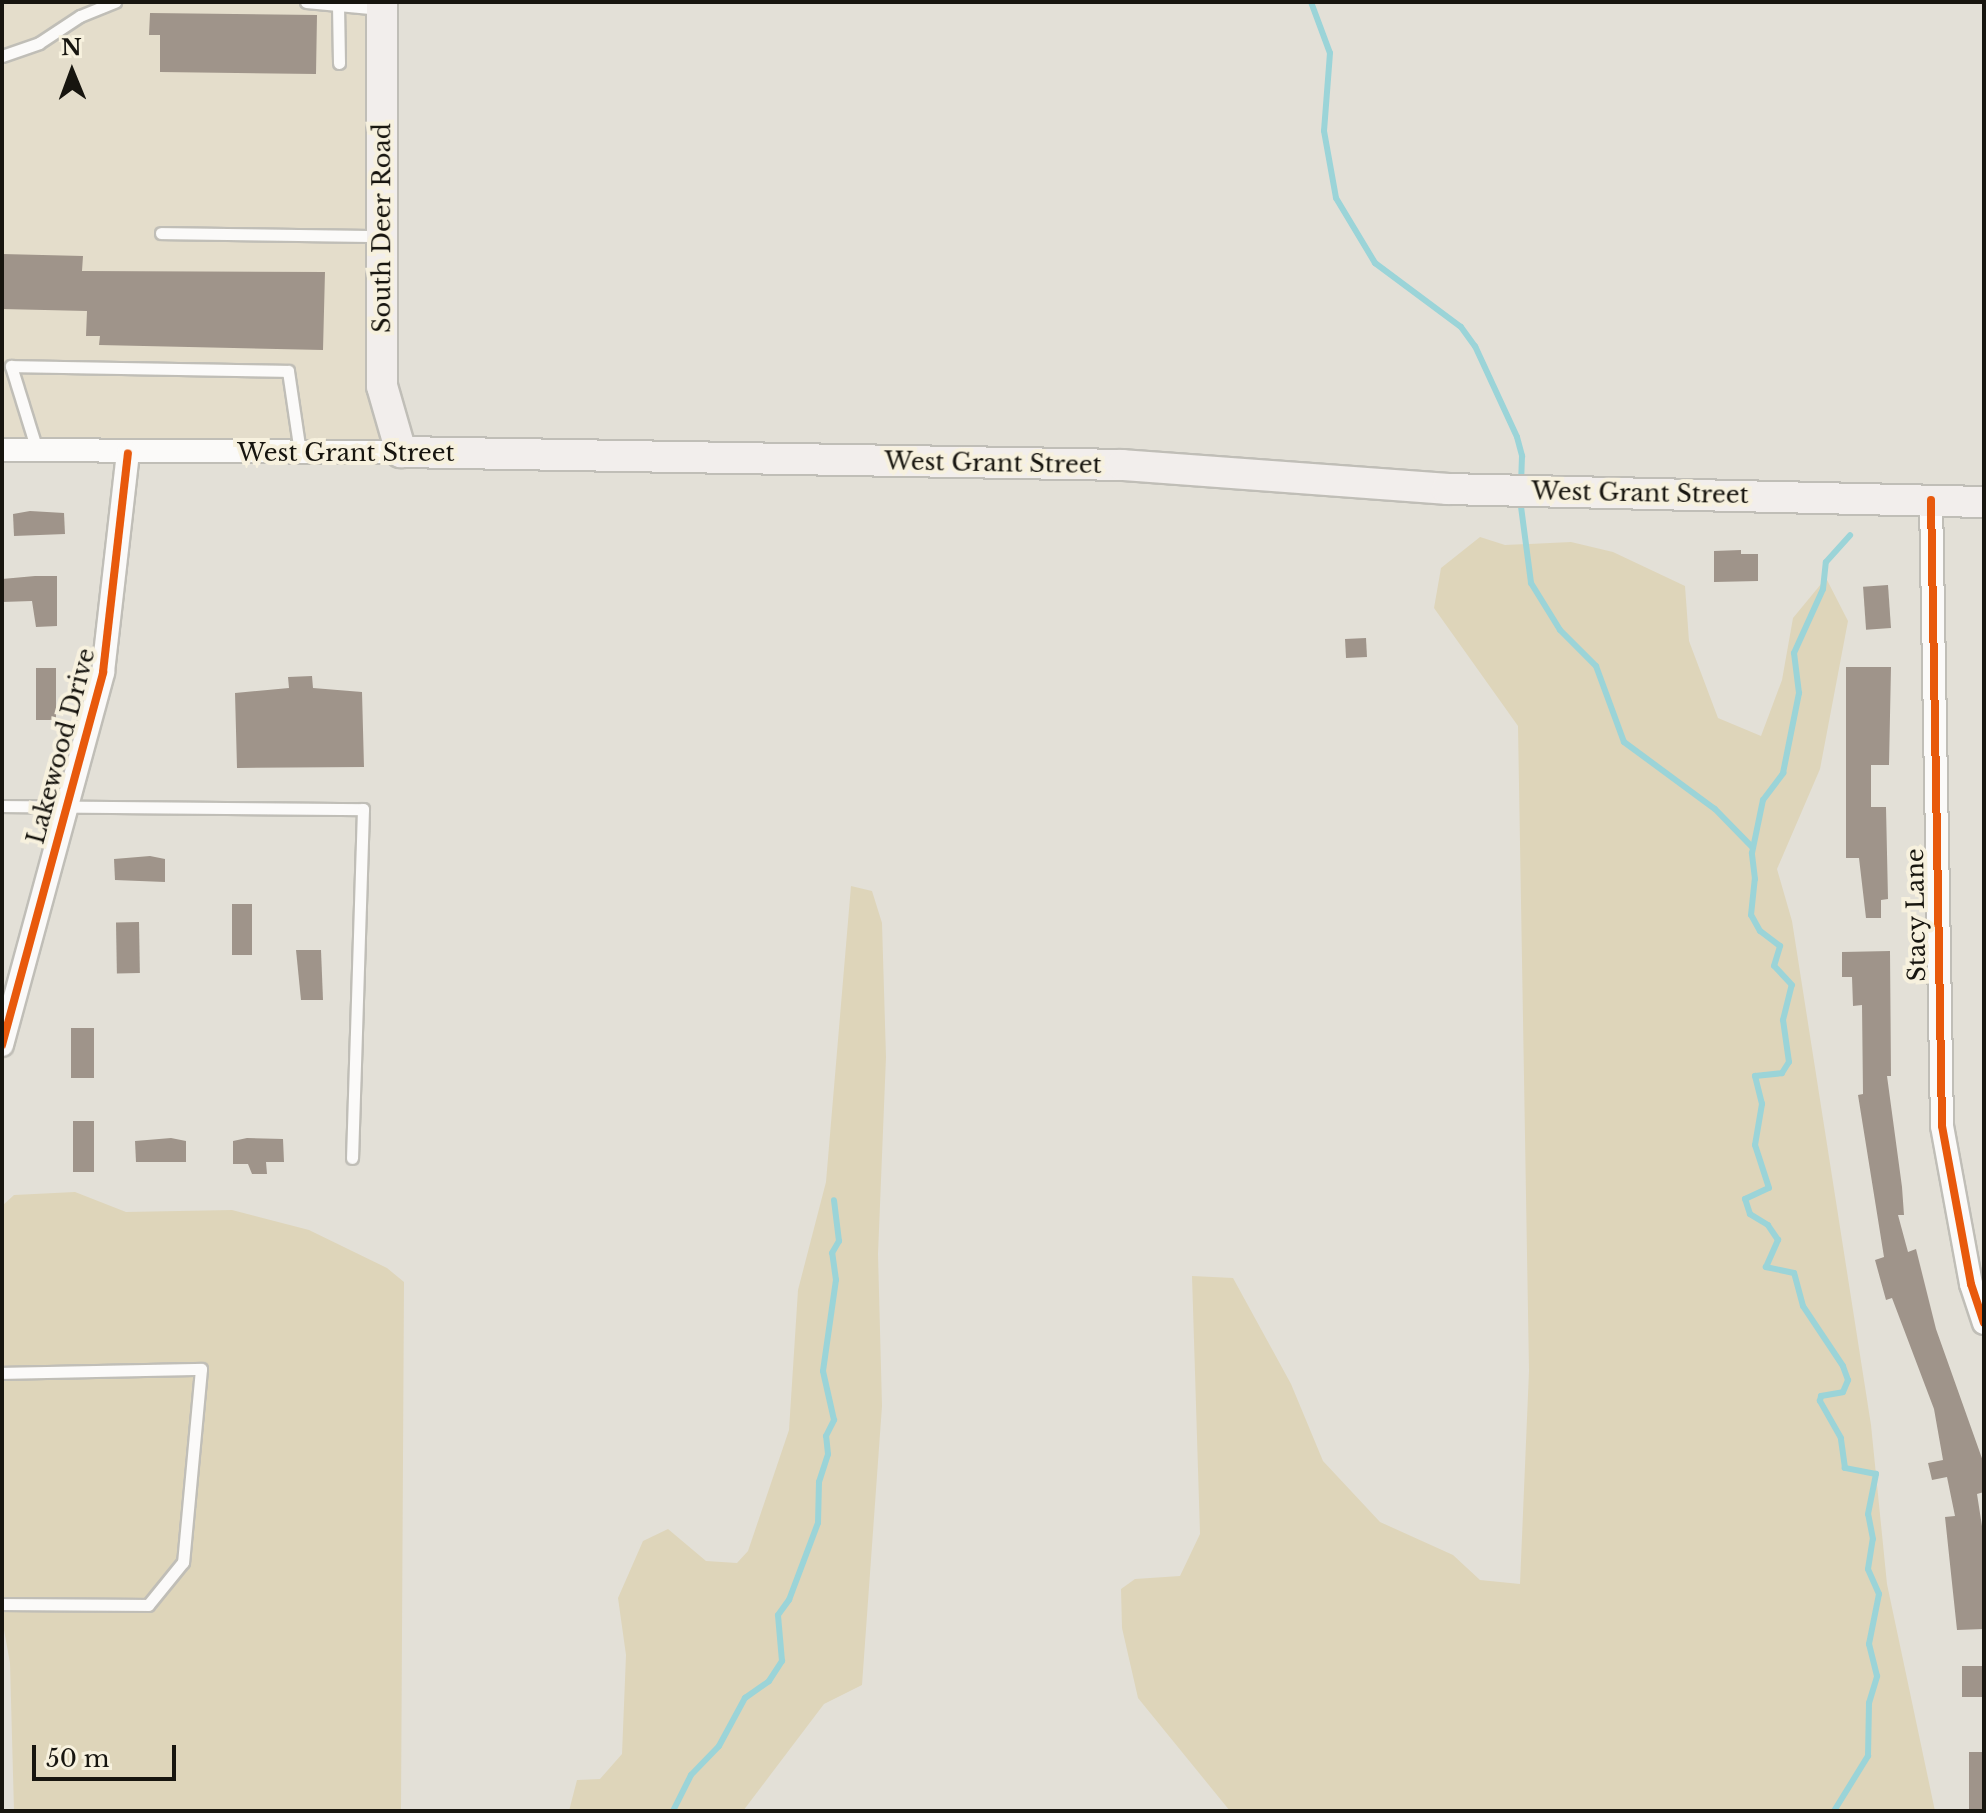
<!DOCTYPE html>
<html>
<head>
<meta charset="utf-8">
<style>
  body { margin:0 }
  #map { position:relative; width:1986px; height:1813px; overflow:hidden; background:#e3e0d7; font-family:"Libre Baskerville",serif }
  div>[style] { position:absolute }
  .built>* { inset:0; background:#e4ddcb }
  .green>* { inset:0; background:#ded5ba }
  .stream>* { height:6px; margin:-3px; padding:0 3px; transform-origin:3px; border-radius:3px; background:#9bd4d8 }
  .building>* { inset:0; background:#9f948a; transform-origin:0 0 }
  .roads { filter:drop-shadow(2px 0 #c0beb7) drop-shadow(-2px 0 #c0beb7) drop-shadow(0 2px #c0beb7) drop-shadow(0 -2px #c0beb7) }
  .lane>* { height:11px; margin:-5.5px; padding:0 5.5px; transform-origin:5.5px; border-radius:5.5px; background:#fbfaf9 }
  .street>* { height:22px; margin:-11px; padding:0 11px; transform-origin:11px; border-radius:11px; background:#fbfaf9 }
  .secondary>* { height:30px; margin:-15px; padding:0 15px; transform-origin:15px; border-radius:15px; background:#f2eeec }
  .cycleway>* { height:8px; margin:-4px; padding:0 4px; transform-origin:4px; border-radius:4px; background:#e8590c }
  span { translate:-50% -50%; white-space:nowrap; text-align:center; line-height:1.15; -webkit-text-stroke:8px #f7f1de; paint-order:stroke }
  .street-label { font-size:24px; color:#17150f }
  .frame { position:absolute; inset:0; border:4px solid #17150f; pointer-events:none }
  .north { position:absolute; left:32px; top:32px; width:80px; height:80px; -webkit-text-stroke:6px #f7f1de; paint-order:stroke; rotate:359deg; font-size:22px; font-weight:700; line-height:32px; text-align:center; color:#17150f }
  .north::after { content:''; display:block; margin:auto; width:28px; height:36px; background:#17150f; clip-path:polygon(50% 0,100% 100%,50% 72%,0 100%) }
  .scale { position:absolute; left:32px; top:1745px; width:144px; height:36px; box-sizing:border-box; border:4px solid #17150f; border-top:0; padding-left:10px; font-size:24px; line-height:28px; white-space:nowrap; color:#17150f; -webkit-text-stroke:6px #f7f1de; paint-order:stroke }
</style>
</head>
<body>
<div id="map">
  <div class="built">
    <div style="clip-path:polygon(2px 2px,382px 2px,382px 386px,401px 452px,2px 451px)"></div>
  </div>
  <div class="green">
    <div style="clip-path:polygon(1480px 537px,1505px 545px,1571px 542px,1613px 552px,1685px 586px,1689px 641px,1718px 718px,1761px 736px,1782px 680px,1793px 618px,1826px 578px,1848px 621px,1820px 769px,1777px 869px,1792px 921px,1871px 1425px,1887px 1584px,1935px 1811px,1230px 1811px,1138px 1698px,1122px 1628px,1121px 1589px,1135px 1579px,1180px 1576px,1200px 1534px,1192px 1276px,1233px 1278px,1291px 1384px,1323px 1461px,1380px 1522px,1453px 1555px,1480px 1580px,1520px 1584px,1529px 1371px,1518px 726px,1434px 608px,1441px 568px)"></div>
    <div style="clip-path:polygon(851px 886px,872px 891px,882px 923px,886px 1057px,878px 1254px,882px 1406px,862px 1685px,824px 1704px,743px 1811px,569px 1811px,577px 1780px,600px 1779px,622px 1754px,626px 1655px,618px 1598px,643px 1541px,668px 1529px,706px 1561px,737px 1563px,748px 1551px,789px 1430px,798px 1290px,826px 1182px)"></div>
    <div style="clip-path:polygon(75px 1192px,126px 1212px,232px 1210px,309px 1230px,387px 1268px,404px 1282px,401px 1811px,14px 1811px,10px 1663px,2px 1619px,2px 1206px,14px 1195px)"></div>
  </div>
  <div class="stream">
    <div style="left:1311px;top:2px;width:54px;rotate:69.6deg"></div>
    <div style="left:1330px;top:53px;width:78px;rotate:94.4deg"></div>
    <div style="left:1324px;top:131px;width:68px;rotate:79.8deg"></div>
    <div style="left:1336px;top:198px;width:76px;rotate:59deg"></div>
    <div style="left:1375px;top:263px;width:107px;rotate:36.7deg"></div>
    <div style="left:1461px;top:327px;width:24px;rotate:54deg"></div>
    <div style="left:1475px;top:346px;width:100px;rotate:65.2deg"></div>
    <div style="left:1517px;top:437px;width:20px;rotate:75deg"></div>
    <div style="left:1522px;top:456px;width:28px;rotate:92deg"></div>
    <div style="left:1520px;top:499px;width:85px;rotate:82.5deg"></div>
    <div style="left:1531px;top:583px;width:55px;rotate:58.3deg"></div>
    <div style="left:1560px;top:630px;width:51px;rotate:45deg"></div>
    <div style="left:1596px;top:666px;width:81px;rotate:69.8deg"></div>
    <div style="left:1624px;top:742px;width:113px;rotate:36.4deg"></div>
    <div style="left:1715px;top:809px;width:54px;rotate:45.7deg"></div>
    <div style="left:673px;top:1811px;width:40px;rotate:-63.4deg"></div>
    <div style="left:691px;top:1775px;width:40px;rotate:-46deg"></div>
    <div style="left:719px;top:1746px;width:55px;rotate:-61.6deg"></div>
    <div style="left:745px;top:1698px;width:29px;rotate:-35deg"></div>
    <div style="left:769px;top:1681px;width:24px;rotate:-57deg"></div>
    <div style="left:782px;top:1661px;width:46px;rotate:-95deg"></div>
    <div style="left:778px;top:1615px;width:19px;rotate:-54deg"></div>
    <div style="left:789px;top:1600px;width:82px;rotate:-69.4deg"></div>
    <div style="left:818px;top:1523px;width:41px;rotate:-88.6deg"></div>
    <div style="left:819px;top:1482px;width:29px;rotate:-72deg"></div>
    <div style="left:828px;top:1454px;width:18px;rotate:-96deg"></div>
    <div style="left:826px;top:1436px;width:18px;rotate:-63deg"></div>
    <div style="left:834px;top:1420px;width:50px;rotate:-102.7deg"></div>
    <div style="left:823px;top:1371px;width:92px;rotate:-81.9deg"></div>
    <div style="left:836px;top:1280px;width:27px;rotate:-98deg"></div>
    <div style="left:832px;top:1253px;width:14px;rotate:-60deg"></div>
    <div style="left:839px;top:1241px;width:41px;rotate:-97deg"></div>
    <div style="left:1834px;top:1811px;width:65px;rotate:-58.3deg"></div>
    <div style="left:1868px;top:1756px;width:53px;rotate:-88.9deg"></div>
    <div style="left:1869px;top:1703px;width:28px;rotate:-73deg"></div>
    <div style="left:1877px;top:1676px;width:33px;rotate:-104deg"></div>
    <div style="left:1869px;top:1644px;width:51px;rotate:-78.7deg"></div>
    <div style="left:1879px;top:1594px;width:27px;rotate:-114deg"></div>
    <div style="left:1868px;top:1569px;width:30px;rotate:-81deg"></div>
    <div style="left:1873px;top:1539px;width:25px;rotate:-101deg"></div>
    <div style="left:1868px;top:1514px;width:41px;rotate:-78.7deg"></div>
    <div style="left:1876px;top:1474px;width:32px;rotate:-169deg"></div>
    <div style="left:1845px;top:1468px;width:30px;rotate:-98deg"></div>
    <div style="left:1841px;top:1438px;width:43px;rotate:-119.6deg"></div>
    <div style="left:1820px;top:1401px;width:5px;rotate:-79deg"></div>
    <div style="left:1821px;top:1396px;width:22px;rotate:-10deg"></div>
    <div style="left:1843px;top:1392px;width:13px;rotate:-67deg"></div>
    <div style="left:1848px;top:1380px;width:15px;rotate:-110deg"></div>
    <div style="left:1843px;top:1366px;width:72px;rotate:-123.7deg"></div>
    <div style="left:1803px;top:1306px;width:34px;rotate:-105deg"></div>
    <div style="left:1794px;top:1273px;width:29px;rotate:-168deg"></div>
    <div style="left:1766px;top:1267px;width:30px;rotate:-66deg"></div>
    <div style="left:1778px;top:1240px;width:18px;rotate:-124deg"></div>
    <div style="left:1768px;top:1225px;width:21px;rotate:-149deg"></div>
    <div style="left:1750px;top:1214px;width:16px;rotate:-108deg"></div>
    <div style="left:1745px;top:1199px;width:26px;rotate:-25deg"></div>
    <div style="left:1769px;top:1188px;width:45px;rotate:-108deg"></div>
    <div style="left:1755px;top:1145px;width:42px;rotate:-80.3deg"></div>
    <div style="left:1762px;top:1104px;width:29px;rotate:-104deg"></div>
    <div style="left:1755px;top:1076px;width:27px;rotate:-6deg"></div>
    <div style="left:1782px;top:1073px;width:13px;rotate:-58deg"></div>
    <div style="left:1789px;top:1062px;width:42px;rotate:-98.1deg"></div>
    <div style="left:1783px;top:1020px;width:36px;rotate:-76deg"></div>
    <div style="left:1792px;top:985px;width:26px;rotate:-133deg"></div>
    <div style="left:1774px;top:966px;width:21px;rotate:-73deg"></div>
    <div style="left:1780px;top:946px;width:25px;rotate:-143deg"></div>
    <div style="left:1760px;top:931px;width:18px;rotate:-119deg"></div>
    <div style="left:1751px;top:915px;width:36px;rotate:-84deg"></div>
    <div style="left:1755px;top:879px;width:26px;rotate:-97deg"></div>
    <div style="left:1752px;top:853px;width:54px;rotate:-78.3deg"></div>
    <div style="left:1763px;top:800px;width:34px;rotate:-53deg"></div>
    <div style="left:1783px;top:773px;width:82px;rotate:-78.7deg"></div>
    <div style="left:1799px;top:693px;width:40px;rotate:-97.1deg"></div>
    <div style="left:1794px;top:653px;width:70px;rotate:-65.6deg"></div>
    <div style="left:1823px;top:589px;width:27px;rotate:-84deg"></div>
    <div style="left:1826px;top:562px;width:36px;rotate:-48deg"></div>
  </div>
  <div class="building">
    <div style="clip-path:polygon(150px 13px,317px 15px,316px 74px,160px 72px,160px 35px,149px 35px)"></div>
    <div style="clip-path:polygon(2px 254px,83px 256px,82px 271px,325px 272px,323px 350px,99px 345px,100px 336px,86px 336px,87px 311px,2px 309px)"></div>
    <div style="clip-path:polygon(30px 511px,64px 513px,65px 534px,14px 536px,13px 514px)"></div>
    <div style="clip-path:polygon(1741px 550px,1741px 554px,1758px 554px,1758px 581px,1714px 582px,1714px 551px)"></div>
    <div style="clip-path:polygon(35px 576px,57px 576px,57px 626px,36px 627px,32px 601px,2px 602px,2px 579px)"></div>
    <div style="left:1888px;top:585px;width:43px;height:25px;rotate:86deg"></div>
    <div style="left:1366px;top:638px;width:19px;height:21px;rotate:87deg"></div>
    <div style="clip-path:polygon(1846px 667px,1891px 667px,1889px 765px,1871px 765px,1871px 807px,1886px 807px,1888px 899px,1881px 900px,1881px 918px,1866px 918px,1859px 858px,1846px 858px)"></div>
    <div style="left:36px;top:668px;width:20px;height:52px"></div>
    <div style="clip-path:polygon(312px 676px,313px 688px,362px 692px,364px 767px,237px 768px,235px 693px,289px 688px,288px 677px)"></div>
    <div style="clip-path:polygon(150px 856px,165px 859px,165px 882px,115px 880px,114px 859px)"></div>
    <div style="left:232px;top:904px;width:20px;height:51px"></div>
    <div style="left:139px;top:922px;width:51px;height:23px;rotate:89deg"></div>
    <div style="clip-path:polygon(296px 950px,321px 950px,323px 1000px,301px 1000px)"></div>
    <div style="clip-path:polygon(1890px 951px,1891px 1076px,1887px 1076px,1902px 1187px,1904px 1215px,1898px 1215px,1908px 1252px,1916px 1249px,1936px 1329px,1984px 1464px,1984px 1492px,1977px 1494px,1984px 1539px,1984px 1629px,1957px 1630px,1945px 1517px,1955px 1516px,1947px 1477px,1932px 1480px,1928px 1463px,1943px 1460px,1934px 1409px,1892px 1298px,1886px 1300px,1875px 1260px,1884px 1257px,1858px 1095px,1863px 1094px,1862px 1005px,1853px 1006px,1852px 977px,1842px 977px,1842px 952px)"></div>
    <div style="left:71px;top:1028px;width:23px;height:50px"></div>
    <div style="left:94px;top:1121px;width:51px;height:21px;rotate:90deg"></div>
    <div style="clip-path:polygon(171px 1138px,186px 1141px,186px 1162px,136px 1162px,135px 1141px)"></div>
    <div style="clip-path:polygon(247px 1138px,283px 1139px,284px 1162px,266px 1162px,267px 1174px,252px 1174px,248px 1164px,233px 1164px,233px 1141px)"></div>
    <div style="left:1984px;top:1666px;width:31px;height:22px;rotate:90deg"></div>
    <div style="left:1984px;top:1752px;width:59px;height:15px;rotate:90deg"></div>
  </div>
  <div class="roads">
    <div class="lane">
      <div style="left:306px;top:2px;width:75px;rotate:5.3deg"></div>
      <div style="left:338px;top:5px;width:58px;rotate:89deg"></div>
      <div style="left:2px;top:56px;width:39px;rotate:-19deg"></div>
      <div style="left:39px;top:43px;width:49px;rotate:-33.4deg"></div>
      <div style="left:80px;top:16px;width:38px;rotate:-22deg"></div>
      <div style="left:161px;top:233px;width:221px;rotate:0.8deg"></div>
      <div style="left:37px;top:450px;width:88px;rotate:-107.2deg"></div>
      <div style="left:11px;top:366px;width:277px;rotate:1deg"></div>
      <div style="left:288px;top:371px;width:82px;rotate:81.6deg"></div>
      <div style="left:2px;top:806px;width:361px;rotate:0.5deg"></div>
      <div style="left:363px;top:809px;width:349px;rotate:91.8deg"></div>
      <div style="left:2px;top:1373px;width:199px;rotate:-1.2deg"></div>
      <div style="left:201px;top:1369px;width:194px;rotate:95.3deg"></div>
      <div style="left:183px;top:1562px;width:55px;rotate:129.1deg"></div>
      <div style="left:148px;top:1605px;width:146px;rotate:-179.6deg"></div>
    </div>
    <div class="street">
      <div style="left:2px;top:450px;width:399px;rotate:0.3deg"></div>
      <div style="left:1931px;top:500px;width:626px;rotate:88.99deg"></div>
      <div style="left:1942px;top:1126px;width:161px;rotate:79.6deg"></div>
      <div style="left:1971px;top:1284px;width:41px;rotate:71.6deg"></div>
      <div style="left:2px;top:1045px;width:386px;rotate:-74.8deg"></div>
      <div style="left:103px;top:672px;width:220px;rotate:-83.5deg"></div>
    </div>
    <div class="secondary">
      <div style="left:382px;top:2px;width:384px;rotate:90deg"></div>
      <div style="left:382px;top:386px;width:69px;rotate:73.9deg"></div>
      <div style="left:401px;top:452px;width:721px;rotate:1.03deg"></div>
      <div style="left:1122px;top:465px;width:326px;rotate:4.2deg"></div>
      <div style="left:1447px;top:489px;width:537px;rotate:1.39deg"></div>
    </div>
  </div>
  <div class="cycleway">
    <div style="left:1931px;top:500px;width:626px;rotate:88.99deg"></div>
    <div style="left:1942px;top:1126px;width:161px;rotate:79.6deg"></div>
    <div style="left:1971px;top:1284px;width:41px;rotate:71.6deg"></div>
    <div style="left:2px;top:1045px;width:386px;rotate:-74.8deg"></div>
    <div style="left:103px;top:672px;width:220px;rotate:-83.5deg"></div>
  </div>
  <div class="street-label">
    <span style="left:382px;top:228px;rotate:-90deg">South Deer Road</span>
    <span style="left:346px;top:453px">West Grant Street</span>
    <span style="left:993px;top:463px;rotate:1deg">West Grant Street</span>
    <span style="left:1640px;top:493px;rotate:1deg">West Grant Street</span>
    <span style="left:61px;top:746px;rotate:-75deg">Lakewood Drive</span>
    <span style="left:1916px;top:915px;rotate:-91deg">Stacy Lane</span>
  </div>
  <div class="frame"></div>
  <div class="north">N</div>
  <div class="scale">50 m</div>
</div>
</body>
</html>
